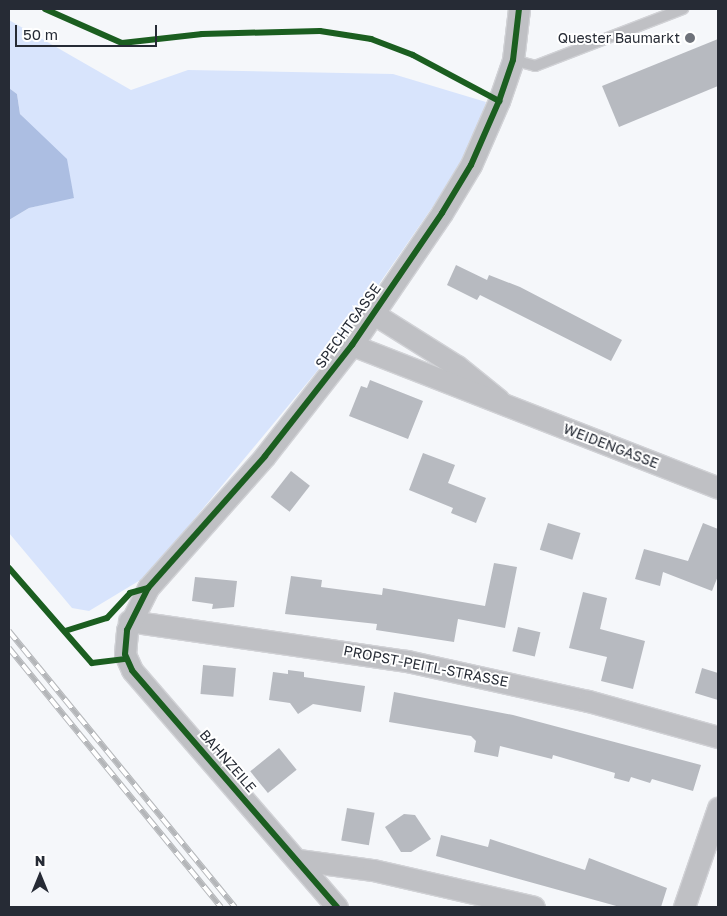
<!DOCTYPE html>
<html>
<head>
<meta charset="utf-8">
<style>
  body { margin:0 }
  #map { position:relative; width:727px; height:916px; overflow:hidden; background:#f5f7fa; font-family:"Golos Text",sans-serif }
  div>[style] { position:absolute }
  .green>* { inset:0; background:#d8e4fc }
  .water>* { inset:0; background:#acbee2 }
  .building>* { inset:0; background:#b7bac0; transform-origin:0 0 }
  .roads { filter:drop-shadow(1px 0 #d1d2d6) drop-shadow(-1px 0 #d1d2d6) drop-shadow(0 1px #d1d2d6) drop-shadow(0 -1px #d1d2d6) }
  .lane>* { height:10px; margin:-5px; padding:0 5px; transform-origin:5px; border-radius:5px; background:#bfc0c4 }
  .street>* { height:21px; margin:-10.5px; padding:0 10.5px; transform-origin:10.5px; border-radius:10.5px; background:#bfc0c4 }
  .rail>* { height:5.5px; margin-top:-2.75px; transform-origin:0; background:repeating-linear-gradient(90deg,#fff 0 11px,#b4b6b9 0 22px); box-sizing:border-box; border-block:1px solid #b4b6b9 }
  .cycleway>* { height:6px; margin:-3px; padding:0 3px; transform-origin:3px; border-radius:3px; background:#1b5e20 }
  .dots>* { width:14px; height:14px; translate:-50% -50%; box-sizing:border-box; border:2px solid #fff; border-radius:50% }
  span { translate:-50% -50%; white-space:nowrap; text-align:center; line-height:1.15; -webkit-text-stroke:4px #fff; paint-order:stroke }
  .poi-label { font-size:14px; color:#262b35 }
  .right { translate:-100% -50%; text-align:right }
  .street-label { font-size:14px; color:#262b35 }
  .frame { position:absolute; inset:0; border:10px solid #262b35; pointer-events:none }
  .north { position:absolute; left:15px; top:851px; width:50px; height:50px; -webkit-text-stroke:4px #fff; paint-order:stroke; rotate:0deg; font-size:14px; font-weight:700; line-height:20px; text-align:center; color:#262b35 }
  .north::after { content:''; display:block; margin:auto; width:18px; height:22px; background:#262b35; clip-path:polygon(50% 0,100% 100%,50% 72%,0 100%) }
  .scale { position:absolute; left:15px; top:25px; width:142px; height:22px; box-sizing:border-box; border:2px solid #262b35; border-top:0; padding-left:6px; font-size:15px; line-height:18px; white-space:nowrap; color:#262b35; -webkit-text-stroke:4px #fff; paint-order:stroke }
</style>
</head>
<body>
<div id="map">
  <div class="green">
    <div style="clip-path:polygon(9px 20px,131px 90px,188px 70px,393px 74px,486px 102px,475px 138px,436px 202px,327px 359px,147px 576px,89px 611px,72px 608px,9px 533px,9px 220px,29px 208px,74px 197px,38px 134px,20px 114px,17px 94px,9px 88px)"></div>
  </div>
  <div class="water">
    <div style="clip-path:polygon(9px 88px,17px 94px,20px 114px,67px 159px,74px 198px,29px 208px,9px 220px)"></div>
  </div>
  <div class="building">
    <div style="clip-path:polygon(718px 39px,718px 86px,619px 127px,602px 86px)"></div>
    <div style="clip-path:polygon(456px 265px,487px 280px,489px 275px,520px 287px,622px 340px,611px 361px,480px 295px,477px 300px,447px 285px)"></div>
    <div style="clip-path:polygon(370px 380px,423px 401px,408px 439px,349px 416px,361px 386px,367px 388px)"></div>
    <div style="clip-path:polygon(423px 453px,455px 465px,448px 483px,486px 498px,476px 523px,451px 513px,453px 508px,409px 490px)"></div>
    <div style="left:291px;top:471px;width:24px;height:33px;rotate:38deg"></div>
    <div style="left:548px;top:523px;width:34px;height:28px;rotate:17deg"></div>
    <div style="clip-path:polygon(703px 523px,718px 529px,718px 576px,712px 591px,663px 572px,660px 586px,635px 579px,644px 549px,688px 561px)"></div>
    <div style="clip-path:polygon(494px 563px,517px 567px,505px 628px,458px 619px,454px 642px,376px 630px,377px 624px,285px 614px,291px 576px,322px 580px,321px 587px,382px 595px,383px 588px,485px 606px)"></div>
    <div style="clip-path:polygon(195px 577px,237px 581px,234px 607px,212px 609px,213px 604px,192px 601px)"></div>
    <div style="clip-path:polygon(583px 592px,607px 598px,600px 629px,645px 641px,633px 689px,601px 681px,607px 657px,569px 648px)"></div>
    <div style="left:518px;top:627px;width:23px;height:25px;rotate:13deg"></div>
    <div style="left:203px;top:665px;width:33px;height:29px;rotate:5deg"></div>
    <div style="clip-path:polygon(702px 668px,718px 673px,718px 700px,695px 693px)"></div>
    <div style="clip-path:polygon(288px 670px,304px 672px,304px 677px,365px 686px,361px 712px,313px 704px,298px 714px,290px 703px,269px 700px,273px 672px,288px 674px)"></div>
    <div style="clip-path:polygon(394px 692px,513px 715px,701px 765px,693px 791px,652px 779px,650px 783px,631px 777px,629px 782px,614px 778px,615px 773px,553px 755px,552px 759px,500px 746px,498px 757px,474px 752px,476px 741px,471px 736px,389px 722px)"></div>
    <div style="left:279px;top:748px;width:28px;height:37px;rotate:51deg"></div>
    <div style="left:347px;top:808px;width:28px;height:33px;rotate:10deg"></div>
    <div style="clip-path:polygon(404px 814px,415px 815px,431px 839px,411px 852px,401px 852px,385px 827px)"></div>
    <div style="clip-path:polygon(441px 835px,488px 847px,490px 839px,585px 870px,589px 858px,667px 888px,661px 907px,620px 907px,436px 856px)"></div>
  </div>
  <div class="roads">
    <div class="lane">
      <div style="left:513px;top:60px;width:23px;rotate:15deg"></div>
      <div style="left:535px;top:66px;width:159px;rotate:-21.1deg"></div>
    </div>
    <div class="street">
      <div style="left:374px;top:314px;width:98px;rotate:32.1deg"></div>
      <div style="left:457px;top:366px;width:54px;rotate:39deg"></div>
      <div style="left:352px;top:345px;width:393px;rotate:21.3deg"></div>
      <div style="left:129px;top:621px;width:281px;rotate:8.2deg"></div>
      <div style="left:407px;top:661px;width:185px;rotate:12.5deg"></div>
      <div style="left:588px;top:701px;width:135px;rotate:15.5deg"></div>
      <div style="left:298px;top:860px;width:76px;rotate:7.6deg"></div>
      <div style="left:373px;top:870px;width:165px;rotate:12.9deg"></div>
      <div style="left:337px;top:907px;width:313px;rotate:-130.9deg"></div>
      <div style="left:132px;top:670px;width:17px;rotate:-114deg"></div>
      <div style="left:125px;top:654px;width:24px;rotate:-85deg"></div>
      <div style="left:127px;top:630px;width:47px;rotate:-63.4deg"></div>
      <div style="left:148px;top:588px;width:176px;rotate:-48.4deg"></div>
      <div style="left:265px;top:456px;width:141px;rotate:-51.9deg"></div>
      <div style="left:352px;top:345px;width:160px;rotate:-55.7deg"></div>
      <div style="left:442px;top:213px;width:56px;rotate:-58.9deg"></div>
      <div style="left:471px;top:165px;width:70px;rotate:-66.4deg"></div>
      <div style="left:499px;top:101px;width:43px;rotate:-71.1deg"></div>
      <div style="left:513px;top:60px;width:51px;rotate:-83.3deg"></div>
      <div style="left:684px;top:907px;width:105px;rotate:-71deg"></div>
    </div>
  </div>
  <div class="rail">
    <div style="left:9px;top:631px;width:357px;rotate:50.7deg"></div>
    <div style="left:9px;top:648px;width:335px;rotate:50.7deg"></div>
  </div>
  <div class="cycleway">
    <div style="left:45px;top:9px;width:84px;rotate:23.8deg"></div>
    <div style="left:122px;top:43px;width:81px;rotate:-6.4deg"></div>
    <div style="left:202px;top:34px;width:118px;rotate:-1.5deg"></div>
    <div style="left:320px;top:31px;width:52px;rotate:8.9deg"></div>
    <div style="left:371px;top:39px;width:45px;rotate:20.9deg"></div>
    <div style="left:413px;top:55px;width:98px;rotate:28.1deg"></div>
    <div style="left:9px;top:568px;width:126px;rotate:48.9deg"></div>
    <div style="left:92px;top:663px;width:34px;rotate:-7deg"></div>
    <div style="left:65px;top:631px;width:44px;rotate:-17.2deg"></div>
    <div style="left:107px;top:618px;width:34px;rotate:-47deg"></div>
    <div style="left:130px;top:593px;width:19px;rotate:-16deg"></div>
    <div style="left:337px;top:907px;width:313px;rotate:-130.9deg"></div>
    <div style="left:132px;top:670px;width:17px;rotate:-114deg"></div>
    <div style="left:125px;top:654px;width:24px;rotate:-85deg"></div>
    <div style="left:127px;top:630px;width:47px;rotate:-63.4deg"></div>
    <div style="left:148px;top:588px;width:176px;rotate:-48.4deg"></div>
    <div style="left:265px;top:456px;width:141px;rotate:-51.9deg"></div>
    <div style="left:352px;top:345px;width:160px;rotate:-55.7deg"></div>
    <div style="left:442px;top:213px;width:56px;rotate:-58.9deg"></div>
    <div style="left:471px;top:165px;width:70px;rotate:-66.4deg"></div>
    <div style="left:499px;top:101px;width:43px;rotate:-71.1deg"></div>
    <div style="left:513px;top:60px;width:51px;rotate:-83.3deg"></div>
  </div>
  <div class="dots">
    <div style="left:690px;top:38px;background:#6e727a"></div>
  </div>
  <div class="poi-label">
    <span class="right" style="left:680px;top:38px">Quester Baumarkt</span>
  </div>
  <div class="street-label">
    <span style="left:348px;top:326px;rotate:-54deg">SPECHTGASSE</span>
    <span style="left:611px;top:446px;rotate:21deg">WEIDENGASSE</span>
    <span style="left:426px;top:666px;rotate:11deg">PROPST-PEITL-STRASSE</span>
    <span style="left:228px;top:761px;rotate:49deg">BAHNZEILE</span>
  </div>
  <div class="frame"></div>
  <div class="north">N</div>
  <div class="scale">50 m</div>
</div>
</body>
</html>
